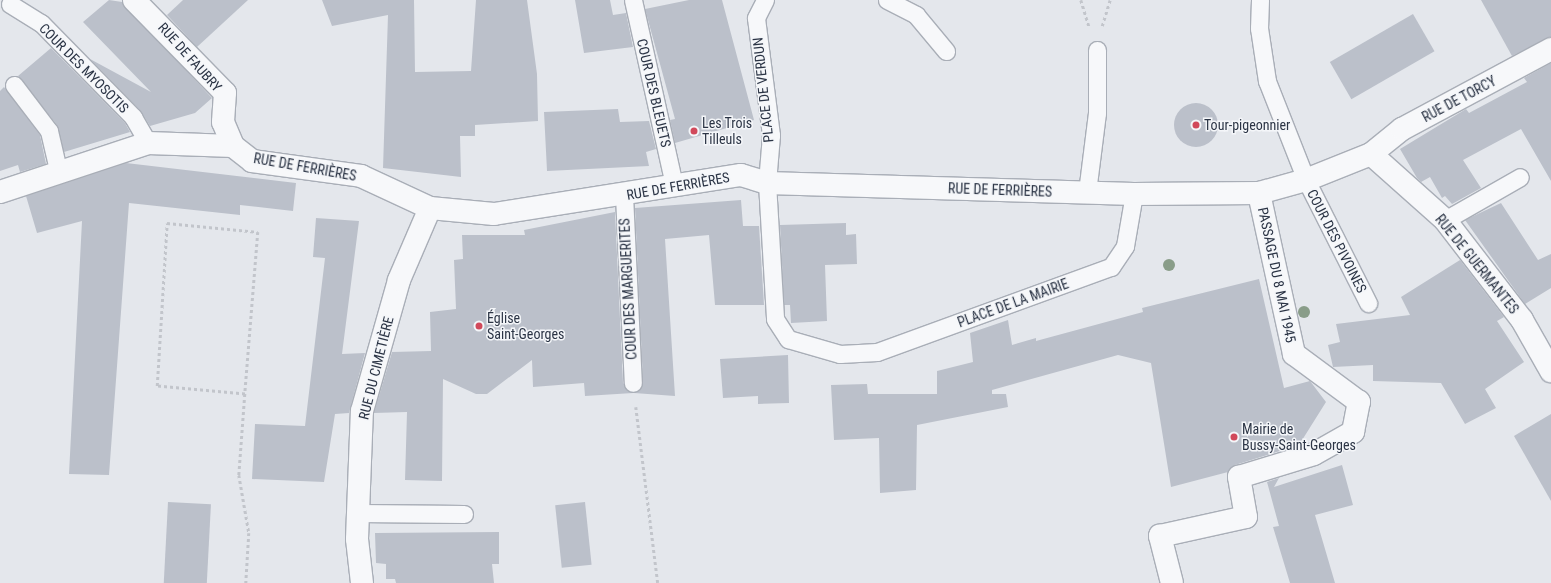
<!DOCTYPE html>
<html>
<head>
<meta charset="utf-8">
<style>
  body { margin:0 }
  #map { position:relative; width:1551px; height:583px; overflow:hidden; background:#e4e7ec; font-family:"Roboto Condensed",sans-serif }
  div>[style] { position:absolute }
  .building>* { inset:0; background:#bbc0ca; transform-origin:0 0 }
  .round { border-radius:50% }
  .path>* { height:2.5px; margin-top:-1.25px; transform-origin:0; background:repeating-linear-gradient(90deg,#c2c5cb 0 3px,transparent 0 6px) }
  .roads { filter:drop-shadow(1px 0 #a9aeb7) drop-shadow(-1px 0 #a9aeb7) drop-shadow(0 1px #a9aeb7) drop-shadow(0 -1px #a9aeb7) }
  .service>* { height:17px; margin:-8.5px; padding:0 8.5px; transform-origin:8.5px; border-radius:8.5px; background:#f7f8fa }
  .minor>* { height:22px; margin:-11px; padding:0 11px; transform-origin:11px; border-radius:11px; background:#f7f8fa }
  .tertiary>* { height:22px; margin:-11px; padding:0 11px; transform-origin:11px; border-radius:11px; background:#f7f8fa }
  .trees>* { width:12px; height:12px; margin:-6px; border-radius:50%; background:#899d89 }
  .dots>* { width:11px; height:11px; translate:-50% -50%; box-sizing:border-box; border:2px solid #f4f6f9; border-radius:50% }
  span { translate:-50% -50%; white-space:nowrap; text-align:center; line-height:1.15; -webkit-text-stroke:3px #f4f6f9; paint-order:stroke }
  .street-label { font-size:14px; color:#2b3445 }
  .poi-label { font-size:14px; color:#2b3445 }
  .left { translate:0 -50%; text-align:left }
</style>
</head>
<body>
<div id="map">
  <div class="building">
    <div style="clip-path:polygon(109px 0,122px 2px,212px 98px,195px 113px,150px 126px,140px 110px,90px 59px,151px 92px,83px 22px)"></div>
    <div style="clip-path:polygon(183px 0,248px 0,197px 47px,167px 15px)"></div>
    <div style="clip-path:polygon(322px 0,414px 0,415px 72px,471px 71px,476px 0,527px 0,537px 74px,538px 121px,475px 125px,475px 136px,460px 136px,461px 177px,383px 168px,388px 15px,332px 26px)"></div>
    <div style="clip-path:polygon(575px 0,610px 0,613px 15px,626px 13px,633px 47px,584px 53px)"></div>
    <div style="clip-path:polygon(689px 0,722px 0,754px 120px,675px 143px,670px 120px,675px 119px,645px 9px)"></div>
    <div style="clip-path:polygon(1481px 0,1551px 0,1551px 37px,1512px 56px)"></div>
    <div style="left:1413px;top:14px;width:43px;height:96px;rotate:60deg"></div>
    <div style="clip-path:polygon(51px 48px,125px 123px,130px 132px,64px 152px,57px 125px,18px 76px)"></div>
    <div style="clip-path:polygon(1551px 63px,1551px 181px,1521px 129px,1463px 160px,1481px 188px,1452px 204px,1445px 196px,1442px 198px,1430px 177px,1421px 182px,1417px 178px,1400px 149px,1466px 109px,1469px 113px,1527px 82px,1524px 78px)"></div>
    <div style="clip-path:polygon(4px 87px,40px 135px,46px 164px,20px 172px,18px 165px,0 171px,0 91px)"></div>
    <div class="round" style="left:1174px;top:103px;width:44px;height:44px"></div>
    <div style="clip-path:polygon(618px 109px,620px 122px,649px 121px,656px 149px,646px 152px,649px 166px,547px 171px,544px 112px)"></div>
    <div style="clip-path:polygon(126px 163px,296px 183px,293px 211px,240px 205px,240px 215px,129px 203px,109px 475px,69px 474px,82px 221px,37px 233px,26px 196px)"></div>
    <div style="clip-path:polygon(741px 200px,743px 226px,759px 226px,764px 305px,715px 305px,709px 235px,665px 239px,675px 396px,634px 393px,643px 383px,635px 208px)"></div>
    <div style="clip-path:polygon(1501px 203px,1538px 260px,1551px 254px,1551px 288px,1525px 304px,1465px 220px)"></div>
    <div style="clip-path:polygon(615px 212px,623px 383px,633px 393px,585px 396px,584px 383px,533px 387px,532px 360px,487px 394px,476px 394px,443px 379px,442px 481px,405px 480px,407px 412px,374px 413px,392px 352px,431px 351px,430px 312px,456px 309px,454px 260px,463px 259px,462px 235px,525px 235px,524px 230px)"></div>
    <div style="clip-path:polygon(316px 218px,359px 221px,342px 354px,365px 353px,349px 413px,335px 414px,324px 482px,252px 479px,255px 424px,305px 426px,325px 258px,313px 257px)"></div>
    <div style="clip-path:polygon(846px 223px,846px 235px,856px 234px,857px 264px,825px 265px,827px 321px,791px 323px,790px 305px,784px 305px,780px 225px)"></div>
    <div style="clip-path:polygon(1460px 260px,1504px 317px,1497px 321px,1524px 362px,1485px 389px,1496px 408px,1465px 424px,1441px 383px,1373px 381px,1373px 365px,1333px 367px,1328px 345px,1340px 342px,1336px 324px,1410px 315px,1401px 297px)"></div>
    <div style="clip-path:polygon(1259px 279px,1284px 388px,1310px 381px,1326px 402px,1299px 445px,1235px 465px,1228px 472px,1171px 487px,1151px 363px,1118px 355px,992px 390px,992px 394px,1006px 394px,1008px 407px,917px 425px,916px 490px,880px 493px,879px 438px,834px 440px,831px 385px,867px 384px,868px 394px,937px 394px,937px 371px,973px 362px,970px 333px,1008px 320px,1012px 345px,1036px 338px,1036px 341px,1143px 312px,1142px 308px)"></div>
    <div style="clip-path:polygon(788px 355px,789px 403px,758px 404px,758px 396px,723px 398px,720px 359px)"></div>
    <div style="clip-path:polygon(1551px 414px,1551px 501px,1514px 436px)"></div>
    <div style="clip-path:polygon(1342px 465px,1353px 505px,1315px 515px,1335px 583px,1290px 583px,1273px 527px,1279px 526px,1267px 482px,1279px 478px,1274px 487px)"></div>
    <div style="left:168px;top:502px;width:43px;height:81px;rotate:3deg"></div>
    <div style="left:585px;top:502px;width:63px;height:30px;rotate:84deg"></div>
    <div style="clip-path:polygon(499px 532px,499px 564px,492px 564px,494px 583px,396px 583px,395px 579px,386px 579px,386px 564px,376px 563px,375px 533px)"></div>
  </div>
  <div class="path">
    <div style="left:1081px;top:0;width:28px;rotate:73deg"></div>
    <div style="left:1102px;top:26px;width:27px;rotate:-73deg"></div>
    <div style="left:167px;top:223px;width:91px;rotate:5.6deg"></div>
    <div style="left:258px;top:232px;width:163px;rotate:94.6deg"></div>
    <div style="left:245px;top:394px;width:88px;rotate:-174.8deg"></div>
    <div style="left:157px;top:386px;width:163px;rotate:-86.5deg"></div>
    <div style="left:245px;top:394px;width:81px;rotate:94.2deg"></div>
    <div style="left:239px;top:475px;width:59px;rotate:80.2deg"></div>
    <div style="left:249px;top:533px;width:50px;rotate:93.4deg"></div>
    <div style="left:636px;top:407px;width:177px;rotate:82.9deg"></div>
  </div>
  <div class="roads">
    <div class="service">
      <div style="left:633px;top:0;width:189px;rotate:77.5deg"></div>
      <div style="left:765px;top:0;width:20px;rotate:117deg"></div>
      <div style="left:756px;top:18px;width:118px;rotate:82.7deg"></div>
      <div style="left:771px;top:135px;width:48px;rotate:94.8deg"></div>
      <div style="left:767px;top:183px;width:136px;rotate:86.6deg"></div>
      <div style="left:775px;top:319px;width:24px;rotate:57deg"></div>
      <div style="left:788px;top:339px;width:54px;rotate:16.1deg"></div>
      <div style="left:840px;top:354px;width:37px;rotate:-3deg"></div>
      <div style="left:877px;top:352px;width:249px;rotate:-20deg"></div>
      <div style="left:1111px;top:267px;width:25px;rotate:-56deg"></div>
      <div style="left:1125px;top:246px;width:53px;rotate:-80.2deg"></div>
      <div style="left:887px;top:0;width:33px;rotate:27deg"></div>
      <div style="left:916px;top:15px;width:47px;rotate:50.2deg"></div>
      <div style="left:1260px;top:0;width:28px;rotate:92deg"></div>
      <div style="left:1259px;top:28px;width:54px;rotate:81.4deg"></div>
      <div style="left:1267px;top:81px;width:106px;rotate:68.5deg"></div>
      <div style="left:1306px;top:180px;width:138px;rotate:63.2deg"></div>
      <div style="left:10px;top:4px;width:36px;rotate:32deg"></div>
      <div style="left:41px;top:23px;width:132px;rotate:45.6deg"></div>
      <div style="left:133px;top:117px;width:30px;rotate:60deg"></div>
      <div style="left:14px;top:85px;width:58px;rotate:52.7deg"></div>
      <div style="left:49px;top:131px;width:44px;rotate:76.9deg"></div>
      <div style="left:1087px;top:192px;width:80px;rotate:-82.8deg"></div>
      <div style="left:1097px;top:113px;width:63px;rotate:-90deg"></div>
      <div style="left:624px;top:195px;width:188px;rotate:87.3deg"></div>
      <div style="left:1445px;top:220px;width:86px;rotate:-29.8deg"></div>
      <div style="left:358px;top:513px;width:106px;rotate:0.5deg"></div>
    </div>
    <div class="minor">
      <div style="left:134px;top:0;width:130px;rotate:45.6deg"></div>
      <div style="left:225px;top:93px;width:29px;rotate:94deg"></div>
      <div style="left:223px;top:122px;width:26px;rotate:67deg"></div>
      <div style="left:1172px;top:583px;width:49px;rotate:-104.3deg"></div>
      <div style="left:1160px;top:536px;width:88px;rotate:-12.5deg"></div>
      <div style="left:1246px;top:517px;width:41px;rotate:-99.9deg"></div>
      <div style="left:1239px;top:477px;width:78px;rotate:-17deg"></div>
      <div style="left:1314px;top:454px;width:45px;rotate:-29.4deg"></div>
      <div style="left:1353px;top:432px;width:31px;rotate:-79deg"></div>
      <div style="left:1359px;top:402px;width:81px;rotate:-143.6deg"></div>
      <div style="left:1294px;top:354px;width:165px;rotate:-102.3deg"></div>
    </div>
    <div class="tertiary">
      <div style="left:1371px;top:154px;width:99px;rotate:41.7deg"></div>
      <div style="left:1445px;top:220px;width:126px;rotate:52.4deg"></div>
      <div style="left:1522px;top:320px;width:59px;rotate:60.4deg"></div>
      <div style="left:0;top:192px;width:156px;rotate:-18.3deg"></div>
      <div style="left:148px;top:143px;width:85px;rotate:2deg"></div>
      <div style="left:233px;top:146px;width:24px;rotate:38deg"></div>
      <div style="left:252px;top:161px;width:110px;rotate:7.8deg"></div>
      <div style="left:361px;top:176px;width:76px;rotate:24.9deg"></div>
      <div style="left:430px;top:208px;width:64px;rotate:5.4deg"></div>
      <div style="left:494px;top:214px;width:250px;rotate:-9deg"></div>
      <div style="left:741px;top:175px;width:27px;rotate:17deg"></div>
      <div style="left:767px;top:183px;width:367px;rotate:1.7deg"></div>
      <div style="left:1134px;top:194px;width:125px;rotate:-0.5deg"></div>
      <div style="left:1259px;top:193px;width:49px;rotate:-15.5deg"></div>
      <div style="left:1306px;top:180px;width:70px;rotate:-21.8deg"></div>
      <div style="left:1371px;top:154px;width:40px;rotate:-39deg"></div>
      <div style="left:1402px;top:129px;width:169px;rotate:-28.2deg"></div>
      <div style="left:362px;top:583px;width:44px;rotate:-96.5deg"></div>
      <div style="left:357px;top:539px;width:128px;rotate:-87.8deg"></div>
      <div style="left:362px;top:411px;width:136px;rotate:-74.2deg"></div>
      <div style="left:399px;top:280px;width:78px;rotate:-66.7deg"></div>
    </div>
  </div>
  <div class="trees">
    <div style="left:1169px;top:265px"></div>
    <div style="left:1304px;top:312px"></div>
  </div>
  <div class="dots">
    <div style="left:1196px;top:125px;background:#d1495b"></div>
    <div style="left:694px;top:131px;background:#d1495b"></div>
    <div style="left:479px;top:326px;background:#d1495b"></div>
    <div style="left:1234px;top:437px;background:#d1495b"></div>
  </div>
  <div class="street-label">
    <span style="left:190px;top:57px;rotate:48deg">RUE DE FAUBRY</span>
    <span style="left:84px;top:68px;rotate:45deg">COUR DES MYOSOTIS</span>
    <span style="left:763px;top:90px;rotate:-96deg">PLACE DE VERDUN</span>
    <span style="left:654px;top:93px;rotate:77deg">COUR DES BLEUETS</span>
    <span style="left:1459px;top:99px;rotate:-28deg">RUE DE TORCY</span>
    <span style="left:305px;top:167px;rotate:10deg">RUE DE FERRIÈRES</span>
    <span style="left:678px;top:186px;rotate:-10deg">RUE DE FERRIÈRES</span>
    <span style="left:1000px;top:190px;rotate:2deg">RUE DE FERRIÈRES</span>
    <span style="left:1337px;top:241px;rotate:63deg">COUR DES PIVOINES</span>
    <span style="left:1477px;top:264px;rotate:51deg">RUE DE GUERMANTES</span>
    <span style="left:1277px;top:275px;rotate:78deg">PASSAGE DU 8 MAI 1945</span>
    <span style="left:628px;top:289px;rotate:-93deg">COUR DES MARGUERITES</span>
    <span style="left:1013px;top:303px;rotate:-20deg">PLACE DE LA MAIRIE</span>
    <span style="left:376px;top:368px;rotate:-76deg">RUE DU CIMETIÈRE</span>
  </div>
  <div class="poi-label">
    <span class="left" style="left:702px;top:131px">Les Trois<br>Tilleuls</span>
    <span class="left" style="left:1204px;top:125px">Tour-pigeonnier</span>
    <span class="left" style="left:487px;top:326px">Église<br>Saint-Georges</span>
    <span class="left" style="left:1242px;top:437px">Mairie de<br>Bussy-Saint-Georges</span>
  </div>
</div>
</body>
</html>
